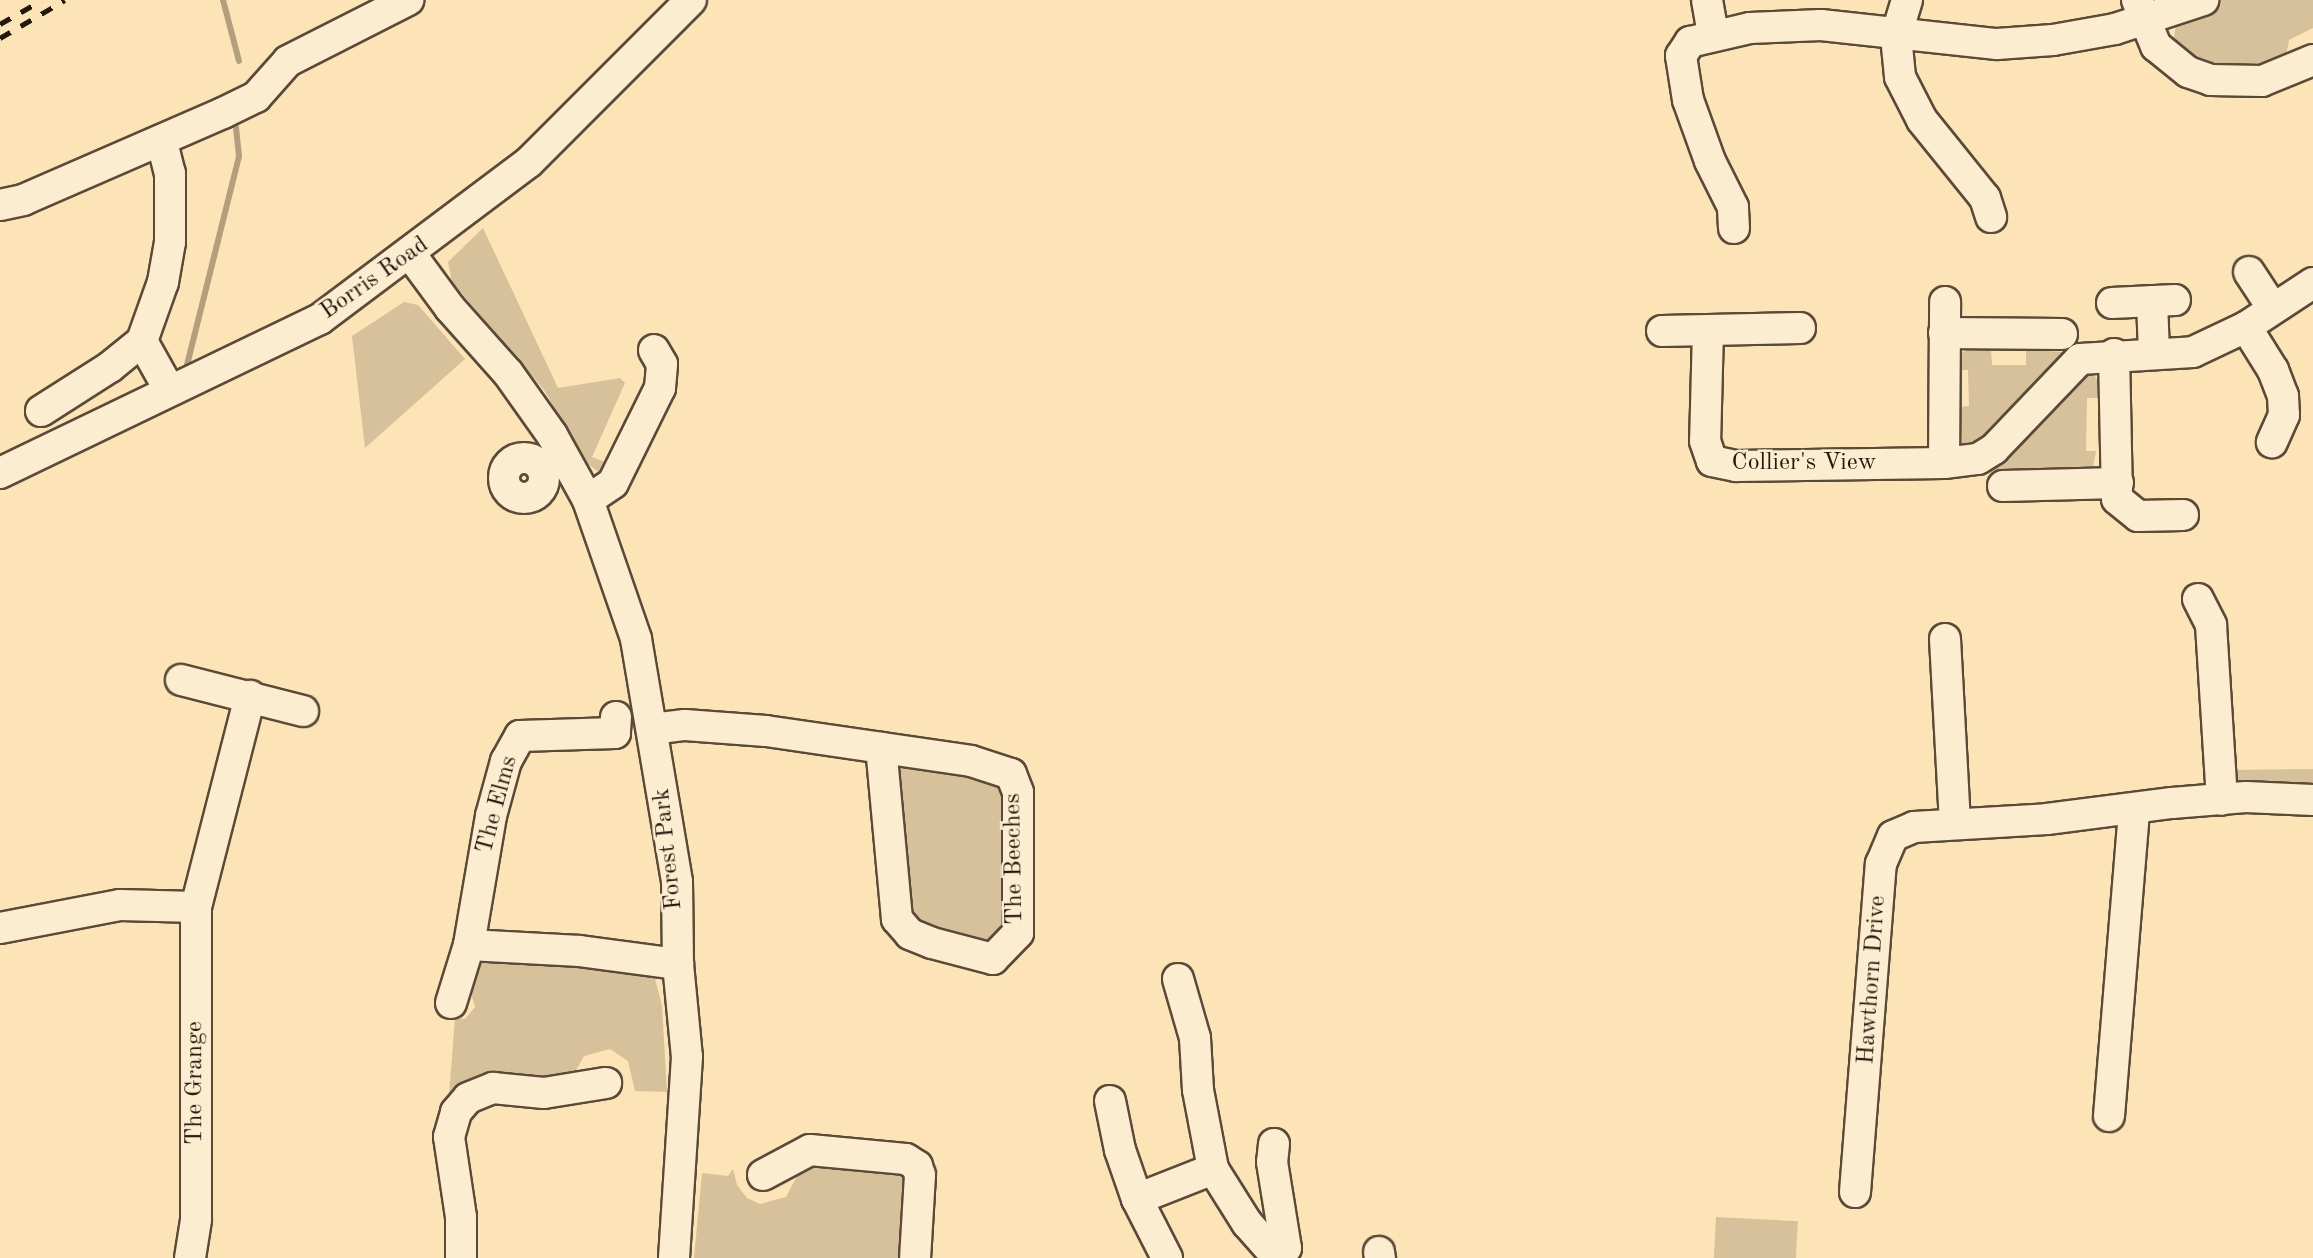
<!DOCTYPE html>
<html>
<head>
<meta charset="utf-8">
<style>
  body { margin:0 }
  #map { position:relative; width:2313px; height:1258px; overflow:hidden; background:#fce4b7; font-family:"Old Standard TT",serif }
  div>[style] { position:absolute }
  .green>* { inset:0; background:#d7c19a; transform-origin:0 0 }
  .stream>* { height:6px; margin:-3px; padding:0 3px; transform-origin:3px; border-radius:3px; background:#b39e7e }
  .roads { filter:drop-shadow(2px 0 #5a4a39) drop-shadow(-2px 0 #5a4a39) drop-shadow(0 2px #5a4a39) drop-shadow(0 -2px #5a4a39) }
  .minor>* { height:30px; margin:-15px; padding:0 15px; transform-origin:15px; border-radius:15px; background:#fdedd0 }
  .minor>.ring { margin:-15px; padding:0; box-sizing:content-box; background:none; border:30px solid #fdedd0; border-radius:50% }
  .rail>* { height:5px; margin-top:-2.5px; transform-origin:0; background:repeating-linear-gradient(90deg,#24170f 0 12px,transparent 0 24px) }
  span { translate:-50% -50%; white-space:nowrap; text-align:center; line-height:1.15; -webkit-text-stroke:5px #fdedd0; paint-order:stroke }
  .street-label { font-size:24px; color:#24170f }
</style>
</head>
<body>
<div id="map">
  <div class="green">
    <div style="clip-path:polygon(2214px 0,2313px 0,2313px 28px,2289px 40px,2286px 56px,2263px 63px,2240px 68px,2194px 58px,2173px 42px,2177px 21px)"></div>
    <div style="clip-path:polygon(483px 228px,558px 388px,620px 378px,625px 383px,592px 457px,608px 463px,600px 473px,588px 464px,544px 390px,452px 282px,448px 262px)"></div>
    <div style="clip-path:polygon(404px 302px,418px 305px,465px 359px,365px 448px,352px 336px)"></div>
    <div style="clip-path:polygon(1970px 349px,1991px 349px,1992px 365px,2026px 365px,2026px 350px,2065px 352px,1978px 446px,1968px 448px,1953px 441px,1952px 408px,1969px 406px,1968px 370px,1952px 370px,1959px 354px)"></div>
    <div style="clip-path:polygon(2082px 369px,2093px 373px,2099px 383px,2099px 398px,2087px 398px,2086px 451px,2096px 451px,2093px 467px,2085px 472px,1996px 472px,1991px 464px)"></div>
    <div style="clip-path:polygon(907px 759px,1004px 782px,1009px 925px,989px 944px,918px 926px,907px 913px,894px 770px)"></div>
    <div style="clip-path:polygon(2313px 769px,2313px 789px,2239px 784px,2228px 770px)"></div>
    <div style="clip-path:polygon(526px 957px,654px 975px,662px 1006px,667px 1092px,635px 1091px,628px 1061px,610px 1049px,584px 1056px,574px 1074px,449px 1095px,455px 1018px,465px 1019px,475px 1007px,468px 982px,473px 960px)"></div>
    <div style="clip-path:polygon(811px 1166px,890px 1171px,907px 1181px,906px 1258px,694px 1258px,702px 1173px,728px 1176px,733px 1169px,737px 1185px,747px 1198px,760px 1204px,786px 1197px,798px 1174px)"></div>
    <div style="left:1716px;top:1217px;width:82px;height:41px;rotate:3deg"></div>
  </div>
  <div class="stream">
    <div style="left:223px;top:0;width:63px;rotate:75.3deg"></div>
    <div style="left:187px;top:365px;width:215px;rotate:-76deg"></div>
    <div style="left:239px;top:156px;width:29px;rotate:-96deg"></div>
  </div>
  <div class="roads">
    <div class="minor">
      <div style="left:1707px;top:0;width:34px;rotate:80deg"></div>
      <div style="left:1907px;top:0;width:38px;rotate:107deg"></div>
      <div style="left:1896px;top:36px;width:41px;rotate:84.4deg"></div>
      <div style="left:1900px;top:77px;width:48px;rotate:62.9deg"></div>
      <div style="left:1922px;top:120px;width:100px;rotate:51.1deg"></div>
      <div style="left:1985px;top:198px;width:20px;rotate:72deg"></div>
      <div style="left:2137px;top:0;width:50px;rotate:67.6deg"></div>
      <div style="left:2156px;top:46px;width:41px;rotate:39.1deg"></div>
      <div style="left:2188px;top:72px;width:24px;rotate:19deg"></div>
      <div style="left:2211px;top:80px;width:51px;rotate:1.1deg"></div>
      <div style="left:2262px;top:81px;width:55px;rotate:-22.4deg"></div>
      <div style="left:162px;top:142px;width:32px;rotate:76deg"></div>
      <div style="left:170px;top:173px;width:69px;rotate:90deg"></div>
      <div style="left:170px;top:242px;width:41px;rotate:99.9deg"></div>
      <div style="left:163px;top:282px;width:63px;rotate:109.6deg"></div>
      <div style="left:142px;top:341px;width:57px;rotate:60.8deg"></div>
      <div style="left:0;top:205px;width:24px;rotate:-12deg"></div>
      <div style="left:23px;top:200px;width:218px;rotate:-23.5deg"></div>
      <div style="left:223px;top:113px;width:37px;rotate:-26deg"></div>
      <div style="left:256px;top:97px;width:48px;rotate:-48.4deg"></div>
      <div style="left:288px;top:61px;width:135px;rotate:-26.9deg"></div>
      <div style="left:1734px;top:228px;width:21px;rotate:-93deg"></div>
      <div style="left:1733px;top:207px;width:51px;rotate:-116.6deg"></div>
      <div style="left:1710px;top:161px;width:65px;rotate:-109.8deg"></div>
      <div style="left:1688px;top:100px;width:45px;rotate:-99deg"></div>
      <div style="left:1681px;top:56px;width:17px;rotate:-57deg"></div>
      <div style="left:1690px;top:42px;width:62px;rotate:-13.1deg"></div>
      <div style="left:1750px;top:28px;width:71px;rotate:-2.4deg"></div>
      <div style="left:1821px;top:25px;width:177px;rotate:6.2deg"></div>
      <div style="left:1997px;top:44px;width:56px;rotate:-4.1deg"></div>
      <div style="left:2053px;top:40px;width:63px;rotate:-10.1deg"></div>
      <div style="left:2115px;top:29px;width:93px;rotate:-18.2deg"></div>
      <div style="left:411px;top:255px;width:66px;rotate:53.7deg"></div>
      <div style="left:450px;top:308px;width:87px;rotate:48.3deg"></div>
      <div style="left:508px;top:373px;width:76px;rotate:54.6deg"></div>
      <div style="left:552px;top:435px;width:74px;rotate:61deg"></div>
      <div style="left:588px;top:500px;width:147px;rotate:70.9deg"></div>
      <div style="left:636px;top:639px;width:246px;rotate:80.4deg"></div>
      <div style="left:677px;top:882px;width:82px;rotate:89.3deg"></div>
      <div style="left:678px;top:964px;width:93px;rotate:84.5deg"></div>
      <div style="left:687px;top:1057px;width:201px;rotate:93.7deg"></div>
      <div style="left:2249px;top:272px;width:42px;rotate:56.7deg"></div>
      <div style="left:2152px;top:301px;width:51px;rotate:87.8deg"></div>
      <div style="left:2112px;top:303px;width:63px;rotate:-2.7deg"></div>
      <div style="left:2246px;top:327px;width:51px;rotate:57.9deg"></div>
      <div style="left:2273px;top:370px;width:28px;rotate:69deg"></div>
      <div style="left:2283px;top:396px;width:19px;rotate:87deg"></div>
      <div style="left:2284px;top:415px;width:30px;rotate:114deg"></div>
      <div style="left:1708px;top:330px;width:111px;rotate:91.5deg"></div>
      <div style="left:1705px;top:441px;width:21px;rotate:71deg"></div>
      <div style="left:1712px;top:461px;width:25px;rotate:12deg"></div>
      <div style="left:1736px;top:466px;width:208px;rotate:-0.8deg"></div>
      <div style="left:1944px;top:463px;width:34px;rotate:-7deg"></div>
      <div style="left:1978px;top:459px;width:19px;rotate:-32deg"></div>
      <div style="left:1994px;top:449px;width:124px;rotate:-46.3deg"></div>
      <div style="left:2080px;top:359px;width:113px;rotate:-3.5deg"></div>
      <div style="left:2193px;top:352px;width:59px;rotate:-25.3deg"></div>
      <div style="left:2246px;top:327px;width:80px;rotate:-33.3deg"></div>
      <div style="left:1662px;top:331px;width:138px;rotate:-1.2deg"></div>
      <div style="left:1944px;top:333px;width:118px;rotate:0.5deg"></div>
      <div style="left:2114px;top:354px;width:145px;rotate:88.8deg"></div>
      <div style="left:2117px;top:499px;width:27px;rotate:39deg"></div>
      <div style="left:2138px;top:516px;width:45px;rotate:-1.3deg"></div>
      <div style="left:41px;top:411px;width:82px;rotate:-32.5deg"></div>
      <div style="left:110px;top:367px;width:41px;rotate:-39.1deg"></div>
      <div class="ring" style="left:504px;top:458px;width:10px;height:10px"></div>
      <div style="left:1944px;top:463px;width:161px;rotate:-89.6deg"></div>
      <div style="left:0;top:473px;width:355px;rotate:-25.7deg"></div>
      <div style="left:320px;top:319px;width:261px;rotate:-36.9deg"></div>
      <div style="left:529px;top:162px;width:229px;rotate:-45deg"></div>
      <div style="left:2003px;top:486px;width:115px;rotate:-1.5deg"></div>
      <div style="left:588px;top:500px;width:30px;rotate:-34deg"></div>
      <div style="left:613px;top:483px;width:106px;rotate:-63.7deg"></div>
      <div style="left:660px;top:388px;width:24px;rotate:-85deg"></div>
      <div style="left:662px;top:364px;width:16px;rotate:-120deg"></div>
      <div style="left:2198px;top:599px;width:29px;rotate:63deg"></div>
      <div style="left:2211px;top:625px;width:175px;rotate:86.4deg"></div>
      <div style="left:1945px;top:639px;width:185px;rotate:86.9deg"></div>
      <div style="left:181px;top:680px;width:126px;rotate:14.3deg"></div>
      <div style="left:616px;top:717px;width:16px;rotate:94deg"></div>
      <div style="left:615px;top:733px;width:95px;rotate:178.2deg"></div>
      <div style="left:520px;top:736px;width:29px;rotate:119deg"></div>
      <div style="left:506px;top:761px;width:57px;rotate:105.3deg"></div>
      <div style="left:491px;top:816px;width:131px;rotate:99.7deg"></div>
      <div style="left:469px;top:945px;width:111px;rotate:3.1deg"></div>
      <div style="left:580px;top:951px;width:99px;rotate:7.6deg"></div>
      <div style="left:652px;top:729px;width:33px;rotate:-7deg"></div>
      <div style="left:685px;top:725px;width:81px;rotate:4.2deg"></div>
      <div style="left:766px;top:731px;width:207px;rotate:8.3deg"></div>
      <div style="left:971px;top:761px;width:42px;rotate:18deg"></div>
      <div style="left:1011px;top:774px;width:19px;rotate:69deg"></div>
      <div style="left:1018px;top:792px;width:141px;rotate:90deg"></div>
      <div style="left:1018px;top:933px;width:36px;rotate:134deg"></div>
      <div style="left:993px;top:959px;width:63px;rotate:-165.3deg"></div>
      <div style="left:932px;top:943px;width:24px;rotate:-158deg"></div>
      <div style="left:910px;top:934px;width:20px;rotate:-131deg"></div>
      <div style="left:897px;top:919px;width:172px;rotate:-95.3deg"></div>
      <div style="left:0;top:928px;width:122px;rotate:-10.9deg"></div>
      <div style="left:120px;top:905px;width:76px;rotate:1.5deg"></div>
      <div style="left:1178px;top:979px;width:61px;rotate:73.9deg"></div>
      <div style="left:1195px;top:1038px;width:52px;rotate:86.7deg"></div>
      <div style="left:1198px;top:1090px;width:80px;rotate:79.2deg"></div>
      <div style="left:1213px;top:1169px;width:64px;rotate:57.8deg"></div>
      <div style="left:1247px;top:1223px;width:47px;rotate:48.5deg"></div>
      <div style="left:451px;top:1003px;width:61px;rotate:-72.8deg"></div>
      <div style="left:1110px;top:1101px;width:50px;rotate:78.5deg"></div>
      <div style="left:1120px;top:1150px;width:52px;rotate:70.9deg"></div>
      <div style="left:1137px;top:1199px;width:66px;rotate:63deg"></div>
      <div style="left:2109px;top:1116px;width:307px;rotate:-85.3deg"></div>
      <div style="left:1274px;top:1144px;width:18px;rotate:96deg"></div>
      <div style="left:1272px;top:1162px;width:87px;rotate:80.8deg"></div>
      <div style="left:1286px;top:1248px;width:12px;rotate:125deg"></div>
      <div style="left:763px;top:1175px;width:53px;rotate:-28deg"></div>
      <div style="left:810px;top:1150px;width:96px;rotate:5.4deg"></div>
      <div style="left:906px;top:1159px;width:13px;rotate:32deg"></div>
      <div style="left:917px;top:1166px;width:9px;rotate:72deg"></div>
      <div style="left:920px;top:1175px;width:83px;rotate:93.4deg"></div>
      <div style="left:1855px;top:1192px;width:329px;rotate:-85.5deg"></div>
      <div style="left:1881px;top:864px;width:30px;rotate:-67deg"></div>
      <div style="left:1893px;top:836px;width:23px;rotate:-23deg"></div>
      <div style="left:1914px;top:827px;width:133px;rotate:-3.4deg"></div>
      <div style="left:2047px;top:819px;width:126px;rotate:-7.3deg"></div>
      <div style="left:2172px;top:803px;width:74px;rotate:-4.6deg"></div>
      <div style="left:2246px;top:797px;width:67px;rotate:2.6deg"></div>
      <div style="left:1137px;top:1199px;width:82px;rotate:-21.5deg"></div>
      <div style="left:1379px;top:1252px;width:6px;rotate:81deg"></div>
      <div style="left:190px;top:1258px;width:39px;rotate:-81deg"></div>
      <div style="left:196px;top:1219px;width:312px;rotate:-90deg"></div>
      <div style="left:196px;top:907px;width:218px;rotate:-75.6deg"></div>
      <div style="left:461px;top:1258px;width:41px;rotate:-90deg"></div>
      <div style="left:461px;top:1217px;width:81px;rotate:-98.5deg"></div>
      <div style="left:449px;top:1137px;width:26px;rotate:-74deg"></div>
      <div style="left:456px;top:1112px;width:18px;rotate:-49deg"></div>
      <div style="left:468px;top:1098px;width:27px;rotate:-22deg"></div>
      <div style="left:493px;top:1088px;width:51px;rotate:5.6deg"></div>
      <div style="left:544px;top:1093px;width:63px;rotate:-9.2deg"></div>
    </div>
  </div>
  <div class="rail">
    <div style="left:0;top:24px;width:48px;rotate:-29.7deg"></div>
    <div style="left:0;top:38px;width:75px;rotate:-30.3deg"></div>
  </div>
  <div class="street-label">
    <span style="left:375px;top:279px;rotate:-35deg">Borris Road</span>
    <span style="left:1804px;top:464px">Collier's View</span>
    <span style="left:498px;top:805px;rotate:-75deg">The Elms</span>
    <span style="left:669px;top:849px;rotate:-96deg">Forest Park</span>
    <span style="left:1015px;top:859px;rotate:-91deg">The Beeches</span>
    <span style="left:1873px;top:980px;rotate:-86deg">Hawthorn Drive</span>
    <span style="left:196px;top:1083px;rotate:-90deg">The Grange</span>
  </div>
</div>
</body>
</html>
